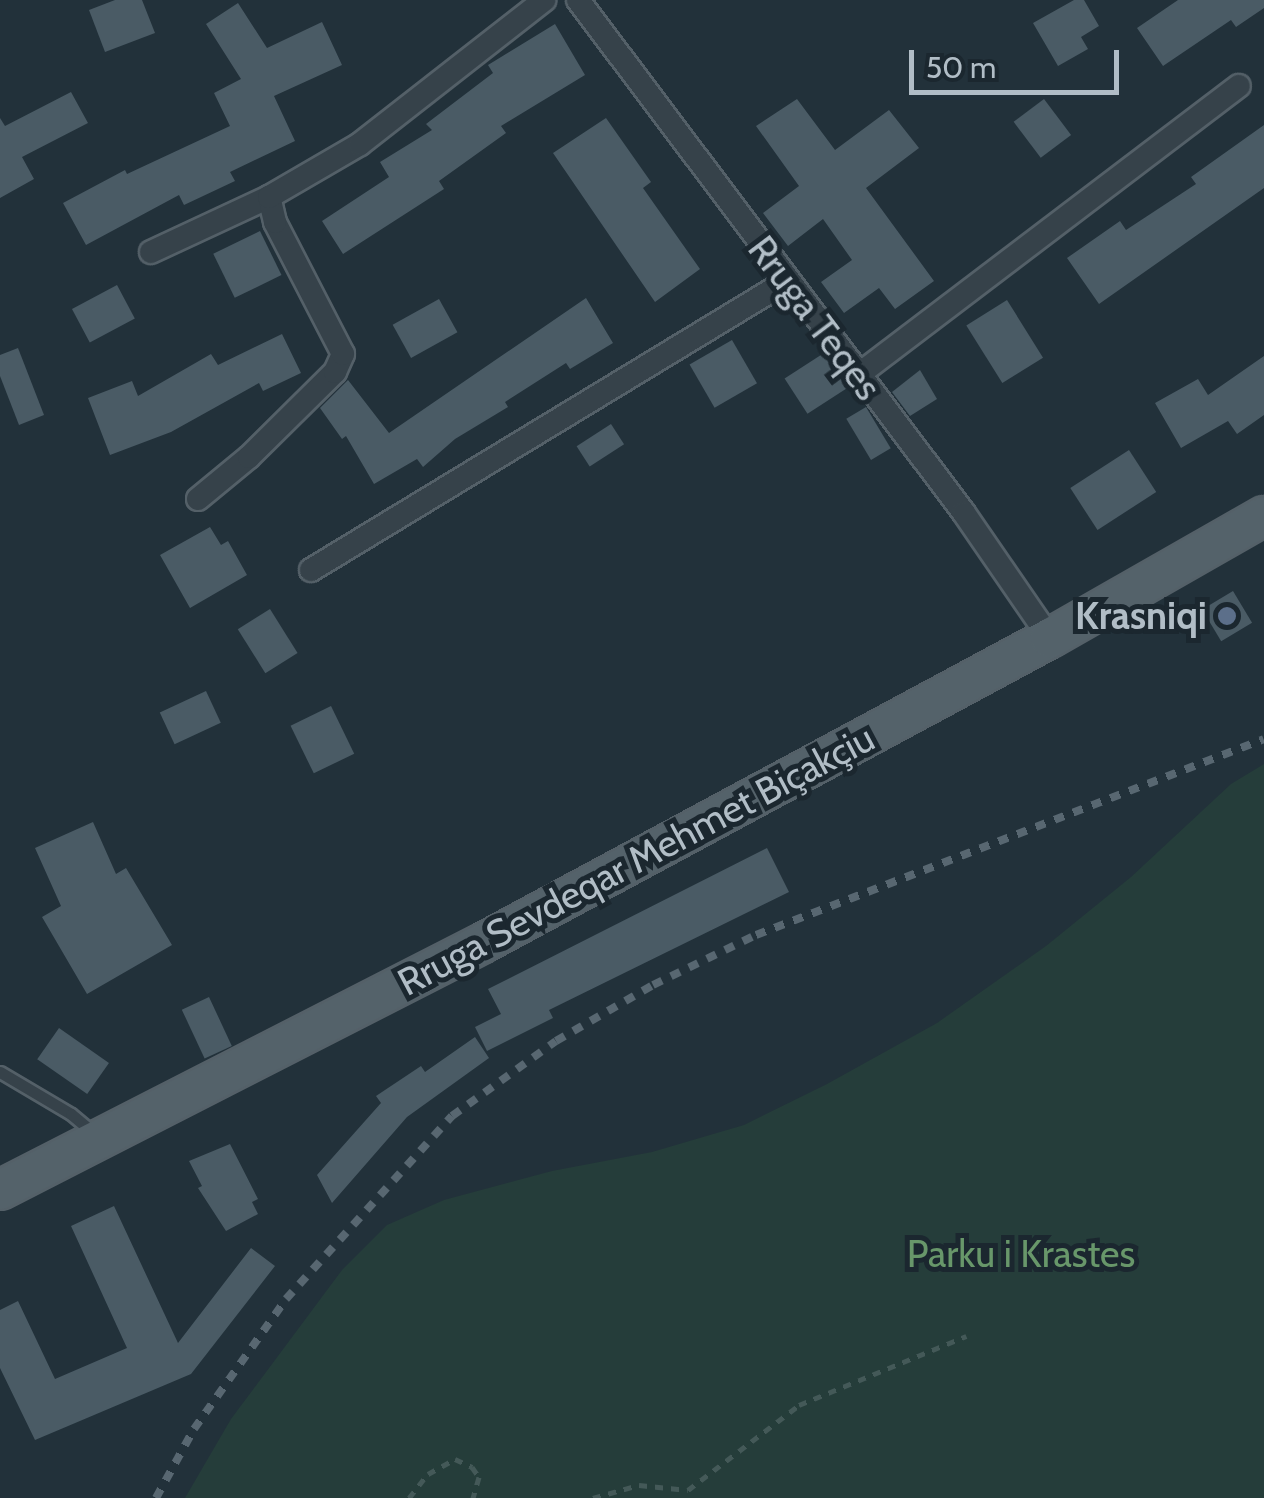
<!DOCTYPE html>
<html>
<head>
<meta charset="utf-8">
<style>
  body { margin:0 }
  #map { position:relative; width:1264px; height:1498px; overflow:hidden; background:#22313a; font-family:Cabin,sans-serif }
  div>[style] { position:absolute }
  .green>* { inset:0; background:#253d3a }
  .building>* { inset:0; background:#4a5b65; transform-origin:0 0 }
  .path>* { height:5px; margin-top:-2.5px; transform-origin:0; background:repeating-linear-gradient(90deg,#445958 0 8px,transparent 0 16px) }
  .roads { filter:drop-shadow(2px 0 #546068) drop-shadow(-2px 0 #546068) drop-shadow(0 2px #546068) drop-shadow(0 -2px #546068) }
  .service>* { height:11px; margin:-5.5px; padding:0 5.5px; transform-origin:5.5px; border-radius:5.5px; background:#36424a }
  .minor>* { height:22px; margin:-11px; padding:0 11px; transform-origin:11px; border-radius:11px; background:#36424a }
  .primary>* { height:38px; margin:-19px; padding:0 19px; transform-origin:19px; border-radius:19px; background:#54626a }
  .rail>* { height:8px; margin-top:-4px; transform-origin:0; background:repeating-linear-gradient(90deg,#586771 0 10px,transparent 0 20px) }
  .dots>* { width:28px; height:28px; translate:-50% -50%; box-sizing:border-box; border:5px solid #1b272f; border-radius:50% }
  span { translate:-50% -50%; white-space:nowrap; text-align:center; line-height:1.15; -webkit-text-stroke:10px #1b272f; paint-order:stroke }
  .street-label { font-size:38px; color:#b1bdc6 }
  .poi-label { font-size:38px; color:#b1bdc6; font-weight:700 }
  .right { translate:-100% -50%; text-align:right }
  .park-label { font-size:38px; color:#68976a }
  .scale { position:absolute; left:909px; top:50px; width:210px; height:45px; box-sizing:border-box; border:5px solid #b1bdc6; border-top:0; padding-left:12px; font-size:30px; line-height:35px; white-space:nowrap; color:#b1bdc6; -webkit-text-stroke:8px #1b272f; paint-order:stroke }
</style>
</head>
<body>
<div id="map">
  <div class="green">
    <div style="clip-path:polygon(1264px 764px,1264px 1498px,185px 1498px,231px 1419px,342px 1270px,387px 1225px,444px 1200px,552px 1171px,652px 1152px,744px 1125px,827px 1084px,937px 1023px,1046px 946px,1131px 877px,1231px 784px)"></div>
  </div>
  <div class="building">
    <div style="clip-path:polygon(115px 0,142px 0,155px 33px,105px 52px,89px 10px)"></div>
    <div style="clip-path:polygon(1074px 0,1084px 0,1099px 26px,1081px 37px,1088px 49px,1058px 66px,1033px 23px)"></div>
    <div style="clip-path:polygon(1178px 0,1264px 0,1264px 8px,1236px 27px,1231px 20px,1163px 66px,1137px 28px)"></div>
    <div style="clip-path:polygon(238px 3px,267px 48px,322px 22px,342px 65px,274px 96px,295px 141px,230px 172px,235px 181px,184px 205px,179px 195px,86px 245px,63px 203px,125px 170px,127px 174px,230px 126px,214px 93px,241px 79px,206px 24px)"></div>
    <div style="clip-path:polygon(555px 24px,585px 75px,501px 126px,506px 133px,439px 181px,444px 189px,343px 254px,322px 221px,389px 177px,380px 162px,432px 130px,426px 124px,493px 73px,488px 65px)"></div>
    <div style="clip-path:polygon(71px 92px,88px 123px,22px 157px,34px 179px,0 198px,0 118px,5px 126px)"></div>
    <div style="clip-path:polygon(797px 99px,835px 150px,889px 110px,919px 148px,866px 188px,934px 281px,895px 309px,879px 288px,844px 313px,821px 282px,852px 260px,823px 219px,788px 246px,763px 213px,799px 186px,756px 126px)"></div>
    <div style="left:1044px;top:99px;width:45px;height:38px;rotate:53deg"></div>
    <div style="clip-path:polygon(606px 118px,651px 182px,643px 188px,700px 269px,655px 302px,553px 153px)"></div>
    <div style="clip-path:polygon(1264px 125px,1264px 188px,1099px 304px,1067px 258px,1120px 221px,1126px 230px,1196px 184px,1191px 177px)"></div>
    <div style="left:260px;top:231px;width:49px;height:52px;rotate:64deg"></div>
    <div style="left:117px;top:285px;width:38px;height:51px;rotate:62deg"></div>
    <div style="clip-path:polygon(586px 298px,613px 343px,570px 369px,566px 363px,505px 402px,508px 407px,455px 439px,423px 467px,417px 459px,374px 484px,346px 436px,342px 439px,320px 408px,348px 380px,389px 433px)"></div>
    <div style="left:439px;top:299px;width:38px;height:53px;rotate:61deg"></div>
    <div style="left:1007px;top:300px;width:68px;height:48px;rotate:58deg"></div>
    <div style="clip-path:polygon(282px 334px,301px 373px,263px 391px,259px 383px,171px 432px,110px 455px,88px 398px,132px 381px,138px 396px,211px 354px,218px 365px)"></div>
    <div style="left:732px;top:340px;width:50px;height:49px;rotate:60deg"></div>
    <div style="clip-path:polygon(18px 348px,44px 415px,19px 425px,0 376px,0 355px)"></div>
    <div style="left:824px;top:353px;width:42px;height:47px;rotate:57deg"></div>
    <div style="clip-path:polygon(1264px 356px,1264px 415px,1237px 434px,1228px 421px,1181px 448px,1155px 403px,1198px 379px,1208px 395px)"></div>
    <div style="clip-path:polygon(920px 370px,937px 399px,910px 416px,892px 392px)"></div>
    <div style="left:866px;top:407px;width:48px;height:23px;rotate:59deg"></div>
    <div style="left:611px;top:424px;width:24px;height:41px;rotate:57deg"></div>
    <div style="left:1129px;top:450px;width:50px;height:70px;rotate:57deg"></div>
    <div style="clip-path:polygon(210px 527px,221px 545px,228px 541px,247px 575px,190px 608px,160px 555px)"></div>
    <div style="left:1233px;top:591px;width:37px;height:36px;rotate:59deg"></div>
    <div style="left:270px;top:609px;width:52px;height:38px;rotate:58deg"></div>
    <div style="left:206px;top:691px;width:35px;height:51px;rotate:65deg"></div>
    <div style="left:331px;top:706px;width:53px;height:45px;rotate:64deg"></div>
    <div style="clip-path:polygon(93px 822px,116px 874px,126px 868px,172px 945px,87px 994px,42px 917px,61px 906px,35px 848px)"></div>
    <div style="clip-path:polygon(767px 848px,789px 892px,549px 1010px,553px 1018px,487px 1051px,475px 1027px,501px 1014px,488px 989px)"></div>
    <div style="left:209px;top:997px;width:54px;height:30px;rotate:65deg"></div>
    <div style="left:59px;top:1028px;width:61px;height:38px;rotate:35deg"></div>
    <div style="clip-path:polygon(475px 1037px,489px 1058px,407px 1117px,332px 1203px,317px 1175px,381px 1103px,376px 1096px,421px 1066px,425px 1072px)"></div>
    <div style="clip-path:polygon(230px 1144px,258px 1199px,252px 1202px,258px 1214px,226px 1231px,198px 1188px,202px 1186px,189px 1161px)"></div>
    <div style="clip-path:polygon(114px 1206px,178px 1343px,251px 1248px,275px 1266px,191px 1374px,35px 1440px,0 1368px,0 1310px,18px 1301px,55px 1379px,127px 1348px,71px 1226px)"></div>
  </div>
  <div class="path">
    <div style="left:409px;top:1498px;width:31px;rotate:-52deg"></div>
    <div style="left:428px;top:1474px;width:31px;rotate:-29deg"></div>
    <div style="left:455px;top:1459px;width:19px;rotate:25deg"></div>
    <div style="left:472px;top:1467px;width:12px;rotate:55deg"></div>
    <div style="left:479px;top:1477px;width:22px;rotate:106deg"></div>
    <div style="left:593px;top:1498px;width:48px;rotate:-15.8deg"></div>
    <div style="left:639px;top:1485px;width:49px;rotate:5.8deg"></div>
    <div style="left:688px;top:1490px;width:140px;rotate:-37.4deg"></div>
    <div style="left:799px;top:1405px;width:181px;rotate:-22.4deg"></div>
  </div>
  <div class="roads">
    <div class="service">
      <div style="left:0;top:1072px;width:82px;rotate:30.6deg"></div>
      <div style="left:71px;top:1114px;width:30px;rotate:40deg"></div>
    </div>
    <div class="minor">
      <div style="left:578px;top:0;width:642px;rotate:53.04deg"></div>
      <div style="left:964px;top:513px;width:152px;rotate:55.5deg"></div>
      <div style="left:151px;top:252px;width:130px;rotate:-25deg"></div>
      <div style="left:858px;top:375px;width:478px;rotate:-37.2deg"></div>
      <div style="left:198px;top:499px;width:66px;rotate:-39.5deg"></div>
      <div style="left:249px;top:457px;width:121px;rotate:-44.7deg"></div>
      <div style="left:335px;top:372px;width:20px;rotate:-66deg"></div>
      <div style="left:343px;top:354px;width:148px;rotate:-117.3deg"></div>
      <div style="left:275px;top:222px;width:26px;rotate:-103deg"></div>
      <div style="left:269px;top:197px;width:105px;rotate:-30.2deg"></div>
      <div style="left:360px;top:144px;width:234px;rotate:-38deg"></div>
      <div style="left:311px;top:570px;width:557px;rotate:-31.26deg"></div>
    </div>
    <div class="primary">
      <div style="left:0;top:1190px;width:542px;rotate:-27.08deg"></div>
      <div style="left:483px;top:943px;width:644px;rotate:-28.28deg"></div>
      <div style="left:1050px;top:638px;width:246px;rotate:-29.7deg"></div>
    </div>
  </div>
  <div class="rail">
    <div style="left:156px;top:1498px;width:79px;rotate:-61.2deg"></div>
    <div style="left:194px;top:1429px;width:159px;rotate:-54.7deg"></div>
    <div style="left:286px;top:1299px;width:247px;rotate:-47.8deg"></div>
    <div style="left:452px;top:1116px;width:128px;rotate:-35.8deg"></div>
    <div style="left:556px;top:1041px;width:112px;rotate:-30deg"></div>
    <div style="left:653px;top:985px;width:114px;rotate:-25.9deg"></div>
    <div style="left:756px;top:935px;width:544px;rotate:-21.1deg"></div>
  </div>
  <div class="dots">
    <div style="left:1227px;top:616px;background:#5c6f8a"></div>
  </div>
  <div class="street-label">
    <span style="left:815px;top:318px;rotate:53deg">Rruga Teqes</span>
    <span style="left:636px;top:860px;rotate:-28deg">Rruga Sevdeqar Mehmet Biçakçiu</span>
  </div>
  <div class="poi-label">
    <span class="right" style="left:1207px;top:616px">Krasniqi</span>
  </div>
  <div class="park-label">
    <span style="left:1021px;top:1254px">Parku i Krastes</span>
  </div>
  <div class="scale">50 m</div>
</div>
</body>
</html>
